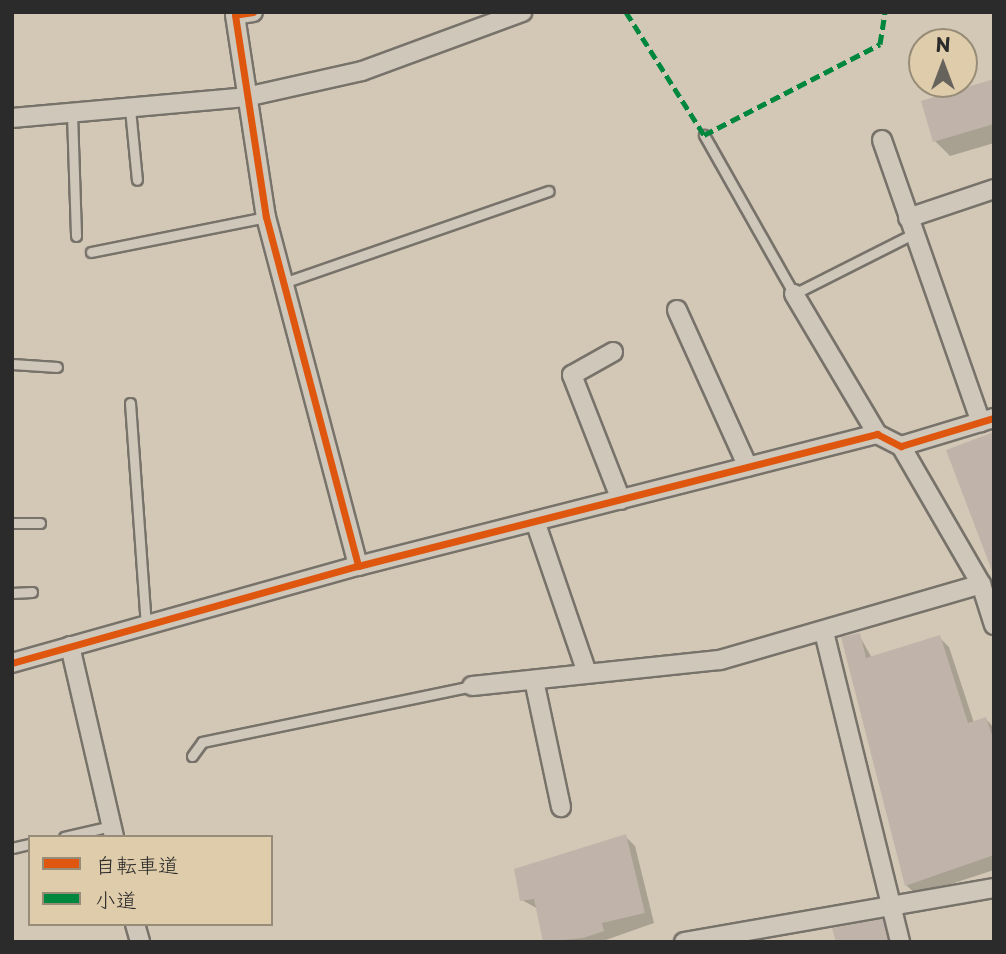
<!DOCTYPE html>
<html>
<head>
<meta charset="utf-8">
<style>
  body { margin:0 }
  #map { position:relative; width:1006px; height:954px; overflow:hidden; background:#d3c8b6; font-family:"Playpen Sans","Klee One",sans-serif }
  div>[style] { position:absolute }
  .shadow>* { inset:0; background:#0003 }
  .building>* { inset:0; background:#c0b3a9 }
  .roads { filter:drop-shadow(2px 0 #77726a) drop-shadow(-2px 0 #77726a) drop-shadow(0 2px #77726a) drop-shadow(0 -2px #77726a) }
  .service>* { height:9px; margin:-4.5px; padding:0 4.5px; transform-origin:4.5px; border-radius:4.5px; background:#cfc7ba }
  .minor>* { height:18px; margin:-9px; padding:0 9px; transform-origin:9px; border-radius:9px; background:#cfc7ba }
  .quiet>* { height:5px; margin-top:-2.5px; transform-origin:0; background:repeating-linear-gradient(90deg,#00873e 0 10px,transparent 0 15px) }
  .cycleway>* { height:7px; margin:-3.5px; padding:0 3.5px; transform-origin:3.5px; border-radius:3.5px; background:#df570e }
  span { translate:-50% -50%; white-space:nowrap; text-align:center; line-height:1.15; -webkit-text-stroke:5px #dfccaa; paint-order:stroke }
  .frame { position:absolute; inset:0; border:14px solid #2b2b2b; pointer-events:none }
  .legend { position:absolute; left:28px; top:835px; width:245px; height:91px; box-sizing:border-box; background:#dfccaa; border:2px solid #978c77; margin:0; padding:9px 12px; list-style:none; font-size:21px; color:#2b2b2b }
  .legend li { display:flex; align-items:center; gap:14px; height:35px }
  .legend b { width:35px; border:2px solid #978c77 }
  .north { position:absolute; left:908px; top:28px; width:70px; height:70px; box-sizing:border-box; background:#dfccaa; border:2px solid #978c77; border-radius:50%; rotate:0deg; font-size:19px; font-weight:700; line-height:28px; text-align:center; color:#2b2b2b }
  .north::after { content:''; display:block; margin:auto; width:24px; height:32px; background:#66625c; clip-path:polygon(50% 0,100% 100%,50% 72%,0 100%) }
</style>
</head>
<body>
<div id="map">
  <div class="shadow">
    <div style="clip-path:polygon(994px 81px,994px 143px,950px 156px,935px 141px)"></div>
    <div style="clip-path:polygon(859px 635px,872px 658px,939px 637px,949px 647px,974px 723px,986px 719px,994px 728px,994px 870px,917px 895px,907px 886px,843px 639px)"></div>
    <div style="clip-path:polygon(625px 836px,635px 846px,654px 923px,600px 942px,545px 942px,538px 909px,522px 900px)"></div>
    <div style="clip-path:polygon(882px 921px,895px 942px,838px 942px)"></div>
  </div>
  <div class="building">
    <div style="clip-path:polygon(994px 79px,994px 124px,933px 142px,921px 101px)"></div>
    <div style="clip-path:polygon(994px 432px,994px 570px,992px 571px,946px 450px)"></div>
    <div style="clip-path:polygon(860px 633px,866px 658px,940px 635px,968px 723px,986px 717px,994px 741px,994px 855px,905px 886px,841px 637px)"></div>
    <div style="clip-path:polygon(626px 834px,645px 913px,602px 923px,604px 931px,583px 938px,543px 942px,534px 899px,520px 901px,514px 869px)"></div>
    <div style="clip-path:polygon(883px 919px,888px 942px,836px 942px,832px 928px)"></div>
  </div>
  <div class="roads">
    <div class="service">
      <div style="left:130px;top:109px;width:71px;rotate:84.4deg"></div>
      <div style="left:72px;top:114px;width:122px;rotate:88.1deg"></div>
      <div style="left:704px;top:135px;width:183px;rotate:60.5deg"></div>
      <div style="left:794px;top:294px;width:133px;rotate:-26.8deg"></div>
      <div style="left:91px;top:252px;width:178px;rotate:-11.3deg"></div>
      <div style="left:283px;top:283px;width:281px;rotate:-19.1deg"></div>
      <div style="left:12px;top:364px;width:45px;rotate:3.8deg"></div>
      <div style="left:130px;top:403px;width:225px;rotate:85.9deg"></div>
      <div style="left:12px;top:523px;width:28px"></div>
      <div style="left:12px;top:593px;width:20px;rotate:-3deg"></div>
      <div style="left:192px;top:756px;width:17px;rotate:-54deg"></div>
      <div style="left:202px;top:742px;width:276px;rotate:-11.7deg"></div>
      <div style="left:64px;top:837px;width:48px;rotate:-13.2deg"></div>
      <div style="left:12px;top:848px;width:18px;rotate:-13deg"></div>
    </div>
    <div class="minor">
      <div style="left:253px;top:12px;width:18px;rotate:171deg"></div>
      <div style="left:235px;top:15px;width:204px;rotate:81.3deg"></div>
      <div style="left:266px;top:217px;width:361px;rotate:75.2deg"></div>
      <div style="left:12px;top:118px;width:235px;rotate:-5.1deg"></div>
      <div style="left:246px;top:97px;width:119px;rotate:-12.6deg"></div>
      <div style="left:362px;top:71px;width:171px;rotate:-20.2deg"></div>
      <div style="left:882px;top:140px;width:299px;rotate:70.7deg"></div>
      <div style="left:908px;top:218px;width:91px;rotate:-18.6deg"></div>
      <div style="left:794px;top:294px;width:163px;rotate:59.3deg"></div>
      <div style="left:677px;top:310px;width:172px;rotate:65.7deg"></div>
      <div style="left:613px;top:352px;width:47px;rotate:150.7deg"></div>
      <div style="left:572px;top:375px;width:134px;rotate:68.6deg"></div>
      <div style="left:901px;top:446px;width:160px;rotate:59.9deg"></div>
      <div style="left:981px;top:584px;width:43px;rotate:72.4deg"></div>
      <div style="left:535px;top:521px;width:161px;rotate:71.1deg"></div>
      <div style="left:824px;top:632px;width:319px;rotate:76.2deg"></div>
      <div style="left:70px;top:646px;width:196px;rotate:77deg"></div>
      <div style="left:12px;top:663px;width:359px;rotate:-15.7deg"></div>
      <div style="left:358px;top:566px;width:536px;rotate:-14.27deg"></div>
      <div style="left:877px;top:434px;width:27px;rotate:27deg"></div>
      <div style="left:901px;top:446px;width:97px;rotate:-16.8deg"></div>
      <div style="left:534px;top:680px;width:130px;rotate:78deg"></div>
      <div style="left:472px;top:686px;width:249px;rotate:-6deg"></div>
      <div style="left:720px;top:660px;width:272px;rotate:-16.2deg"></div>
      <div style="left:135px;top:924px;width:19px;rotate:74deg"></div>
      <div style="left:684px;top:942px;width:315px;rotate:-9.9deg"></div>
    </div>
  </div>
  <div class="quiet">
    <div style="left:626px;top:12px;width:146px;rotate:57.6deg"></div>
    <div style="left:704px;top:135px;width:198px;rotate:-27.3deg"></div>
    <div style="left:880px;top:44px;width:32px;rotate:-81deg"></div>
  </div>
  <div class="cycleway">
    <div style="left:253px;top:12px;width:18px;rotate:171deg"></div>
    <div style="left:235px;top:15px;width:204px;rotate:81.3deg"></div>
    <div style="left:266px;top:217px;width:361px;rotate:75.2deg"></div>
    <div style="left:12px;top:663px;width:359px;rotate:-15.7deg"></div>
    <div style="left:358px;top:566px;width:536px;rotate:-14.27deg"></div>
    <div style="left:877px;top:434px;width:27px;rotate:27deg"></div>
    <div style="left:901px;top:446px;width:97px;rotate:-16.8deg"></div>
  </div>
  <div class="frame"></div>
  <ul class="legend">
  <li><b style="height:9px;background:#df570e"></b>自転車道</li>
  <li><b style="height:9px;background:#00873e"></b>小道</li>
  </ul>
  <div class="north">N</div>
</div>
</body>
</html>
